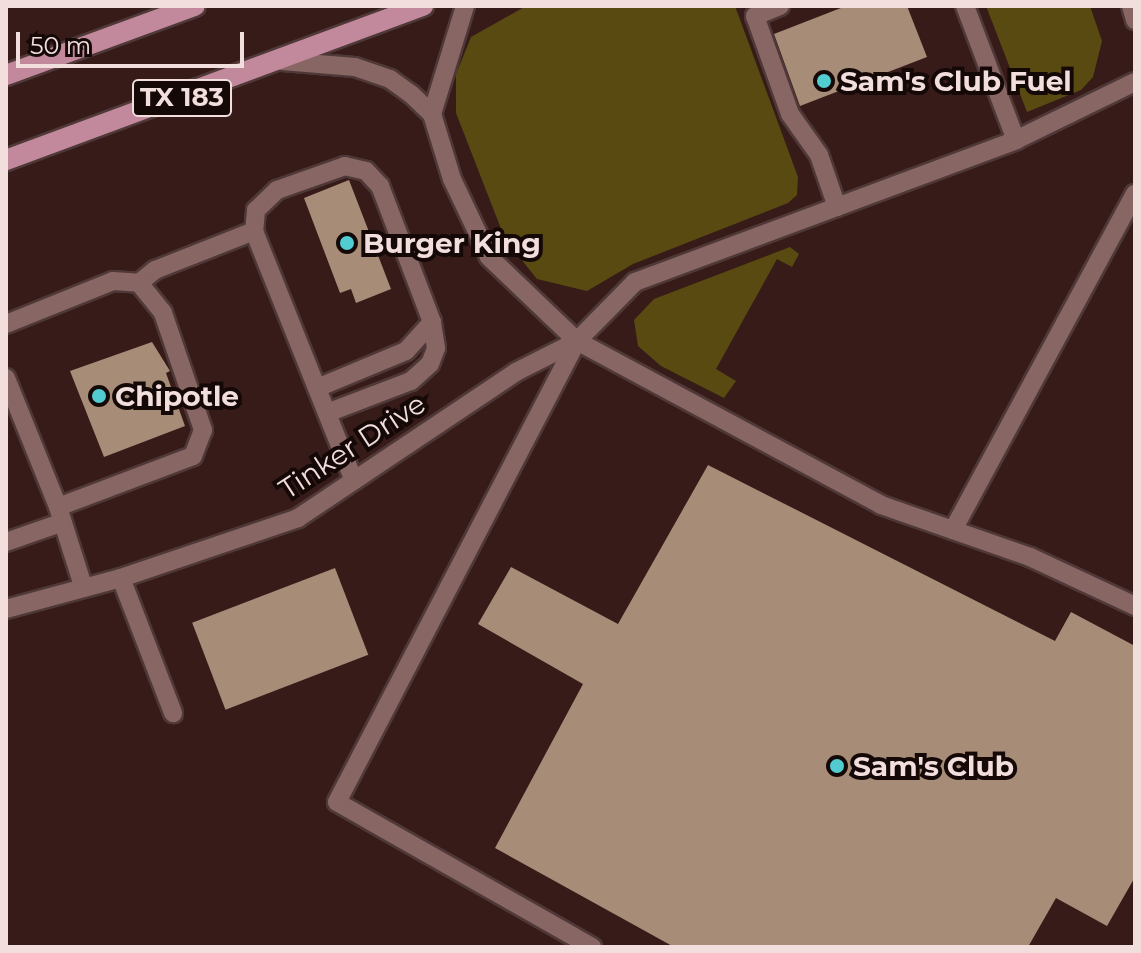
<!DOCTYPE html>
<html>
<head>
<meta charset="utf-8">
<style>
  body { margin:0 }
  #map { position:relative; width:1141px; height:953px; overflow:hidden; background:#361b19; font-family:Montserrat,sans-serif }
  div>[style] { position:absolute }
  .green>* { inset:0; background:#594a11 }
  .building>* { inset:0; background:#a78c77; transform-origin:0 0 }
  .roads { filter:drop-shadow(2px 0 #4f3938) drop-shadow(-2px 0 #4f3938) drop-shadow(0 2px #4f3938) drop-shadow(0 -2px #4f3938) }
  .service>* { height:18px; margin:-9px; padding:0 9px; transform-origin:9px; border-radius:9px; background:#886663 }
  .primary>* { height:20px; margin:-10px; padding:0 10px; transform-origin:10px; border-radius:10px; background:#c2889b }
  .dots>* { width:22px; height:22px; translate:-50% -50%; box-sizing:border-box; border:4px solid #150908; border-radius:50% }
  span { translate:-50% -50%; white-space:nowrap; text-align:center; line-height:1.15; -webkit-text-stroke:8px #150908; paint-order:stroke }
  .shield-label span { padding:2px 6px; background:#150908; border:2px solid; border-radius:6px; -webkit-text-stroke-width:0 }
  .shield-label { font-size:26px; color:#f2dedc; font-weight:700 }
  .poi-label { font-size:28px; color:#f2dedc; font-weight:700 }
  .left { translate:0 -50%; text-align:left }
  .street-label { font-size:28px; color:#f2dedc }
  .frame { position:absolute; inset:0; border:8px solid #f2dedc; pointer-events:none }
  .scale { position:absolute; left:16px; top:32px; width:228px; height:36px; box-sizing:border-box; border:4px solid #f2dedc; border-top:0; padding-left:10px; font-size:24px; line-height:28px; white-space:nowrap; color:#f2dedc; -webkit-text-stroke:6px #150908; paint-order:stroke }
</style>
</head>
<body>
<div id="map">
  <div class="green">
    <div style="clip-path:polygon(526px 6px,735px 6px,798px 177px,797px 195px,788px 203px,633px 264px,587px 291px,537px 279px,505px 239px,456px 113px,456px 74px,471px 37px)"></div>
    <div style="clip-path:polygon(986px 6px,1090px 6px,1102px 41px,1093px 77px,1081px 90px,1027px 112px)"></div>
    <div style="clip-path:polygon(790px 247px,799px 254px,792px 267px,777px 259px,716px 369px,736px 381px,724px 398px,661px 366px,638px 346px,634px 320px,654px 299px)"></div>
  </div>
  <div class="building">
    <div style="clip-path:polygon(846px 6px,907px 6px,927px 57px,800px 106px,774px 34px)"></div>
    <div style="clip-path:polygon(349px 180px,391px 289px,356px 303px,351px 289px,340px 293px,304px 198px)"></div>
    <div style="clip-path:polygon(152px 342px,170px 371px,166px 373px,185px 426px,104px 457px,70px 371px)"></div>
    <div style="clip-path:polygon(708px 465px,1055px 641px,1071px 612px,1135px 646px,1135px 877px,1107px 926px,1056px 898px,1028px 947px,674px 947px,495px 848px,583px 684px,478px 624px,511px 567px,618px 624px)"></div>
    <div style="left:335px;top:568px;width:93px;height:153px;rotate:69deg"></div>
  </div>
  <div class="roads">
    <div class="service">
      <div style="left:780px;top:6px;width:27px;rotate:158deg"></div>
      <div style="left:755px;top:16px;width:104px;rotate:70.3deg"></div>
      <div style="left:790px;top:114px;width:50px;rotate:54.7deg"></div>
      <div style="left:819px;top:155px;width:55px;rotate:70.9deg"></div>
      <div style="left:965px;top:6px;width:143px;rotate:69.2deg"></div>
      <div style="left:1131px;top:6px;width:15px;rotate:74deg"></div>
      <div style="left:282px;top:61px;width:73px;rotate:4.7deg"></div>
      <div style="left:355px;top:67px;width:37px;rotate:19deg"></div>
      <div style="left:390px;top:79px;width:26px;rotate:36deg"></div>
      <div style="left:411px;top:94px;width:29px;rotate:44deg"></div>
      <div style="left:432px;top:114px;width:68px;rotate:72.9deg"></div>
      <div style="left:452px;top:179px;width:86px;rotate:64.6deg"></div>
      <div style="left:489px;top:257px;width:122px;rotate:43.7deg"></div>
      <div style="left:577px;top:341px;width:345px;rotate:28.3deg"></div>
      <div style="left:881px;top:505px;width:158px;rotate:19.2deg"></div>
      <div style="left:1030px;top:557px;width:116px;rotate:25deg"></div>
      <div style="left:432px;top:114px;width:113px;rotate:-73deg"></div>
      <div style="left:139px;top:283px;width:21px;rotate:-39deg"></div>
      <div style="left:155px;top:270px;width:106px;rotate:-21.5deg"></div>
      <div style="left:6px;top:324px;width:115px;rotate:-21.9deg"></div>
      <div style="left:113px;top:281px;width:26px;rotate:4deg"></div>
      <div style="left:139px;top:283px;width:38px;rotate:51deg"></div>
      <div style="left:163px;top:313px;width:124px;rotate:71.1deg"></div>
      <div style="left:203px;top:430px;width:28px;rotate:111deg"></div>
      <div style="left:193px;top:456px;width:144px;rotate:159.3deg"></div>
      <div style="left:58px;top:507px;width:83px;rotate:72.4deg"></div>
      <div style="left:6px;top:378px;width:139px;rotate:68deg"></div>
      <div style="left:317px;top:388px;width:96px;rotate:-22.6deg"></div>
      <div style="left:406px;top:351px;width:39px;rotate:-48deg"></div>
      <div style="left:327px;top:413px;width:90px;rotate:-20.9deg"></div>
      <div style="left:411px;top:381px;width:25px;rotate:-42deg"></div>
      <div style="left:430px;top:364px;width:17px;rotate:-69deg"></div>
      <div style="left:436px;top:348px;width:26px;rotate:-99deg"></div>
      <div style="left:432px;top:322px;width:146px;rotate:-110.9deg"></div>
      <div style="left:380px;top:186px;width:21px;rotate:-133deg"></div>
      <div style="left:366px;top:171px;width:22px;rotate:-167deg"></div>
      <div style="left:345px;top:166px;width:72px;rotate:160.6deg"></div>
      <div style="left:277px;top:190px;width:29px;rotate:136deg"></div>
      <div style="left:256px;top:210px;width:21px;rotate:95deg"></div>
      <div style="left:254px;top:231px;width:269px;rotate:68.2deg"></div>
      <div style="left:953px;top:530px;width:382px;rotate:-61.6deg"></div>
      <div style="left:6px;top:542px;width:60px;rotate:-19.3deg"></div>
      <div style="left:121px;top:578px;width:145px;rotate:68.9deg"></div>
      <div style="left:6px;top:609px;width:119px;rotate:-15.1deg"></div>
      <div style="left:121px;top:578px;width:187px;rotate:-18.7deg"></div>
      <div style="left:298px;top:518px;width:262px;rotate:-33.8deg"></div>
      <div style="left:516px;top:372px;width:68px;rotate:-26.9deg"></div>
      <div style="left:592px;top:947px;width:293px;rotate:-150.4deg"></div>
      <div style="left:337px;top:802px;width:520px;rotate:-62.5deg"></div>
      <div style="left:577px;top:341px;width:83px;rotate:-45.5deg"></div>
      <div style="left:635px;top:282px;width:407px;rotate:-20.4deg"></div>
      <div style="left:1016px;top:140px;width:132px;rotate:-26deg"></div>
    </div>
    <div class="primary">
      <div style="left:6px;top:75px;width:201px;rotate:-20.1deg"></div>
      <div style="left:6px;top:160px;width:445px;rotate:-20.3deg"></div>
    </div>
  </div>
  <div class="dots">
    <div style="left:824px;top:81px;background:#51ccd1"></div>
    <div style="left:347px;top:243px;background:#51ccd1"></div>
    <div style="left:99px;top:396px;background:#51ccd1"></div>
    <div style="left:837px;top:766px;background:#51ccd1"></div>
  </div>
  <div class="shield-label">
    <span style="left:182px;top:98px">TX 183</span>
  </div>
  <div class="poi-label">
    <span class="left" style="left:840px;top:81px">Sam's Club Fuel</span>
    <span class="left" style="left:363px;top:243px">Burger King</span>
    <span class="left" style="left:115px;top:396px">Chipotle</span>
    <span class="left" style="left:853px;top:766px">Sam's Club</span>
  </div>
  <div class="street-label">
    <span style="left:352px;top:446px;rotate:-33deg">Tinker Drive</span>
  </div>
  <div class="frame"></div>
  <div class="scale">50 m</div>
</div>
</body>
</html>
